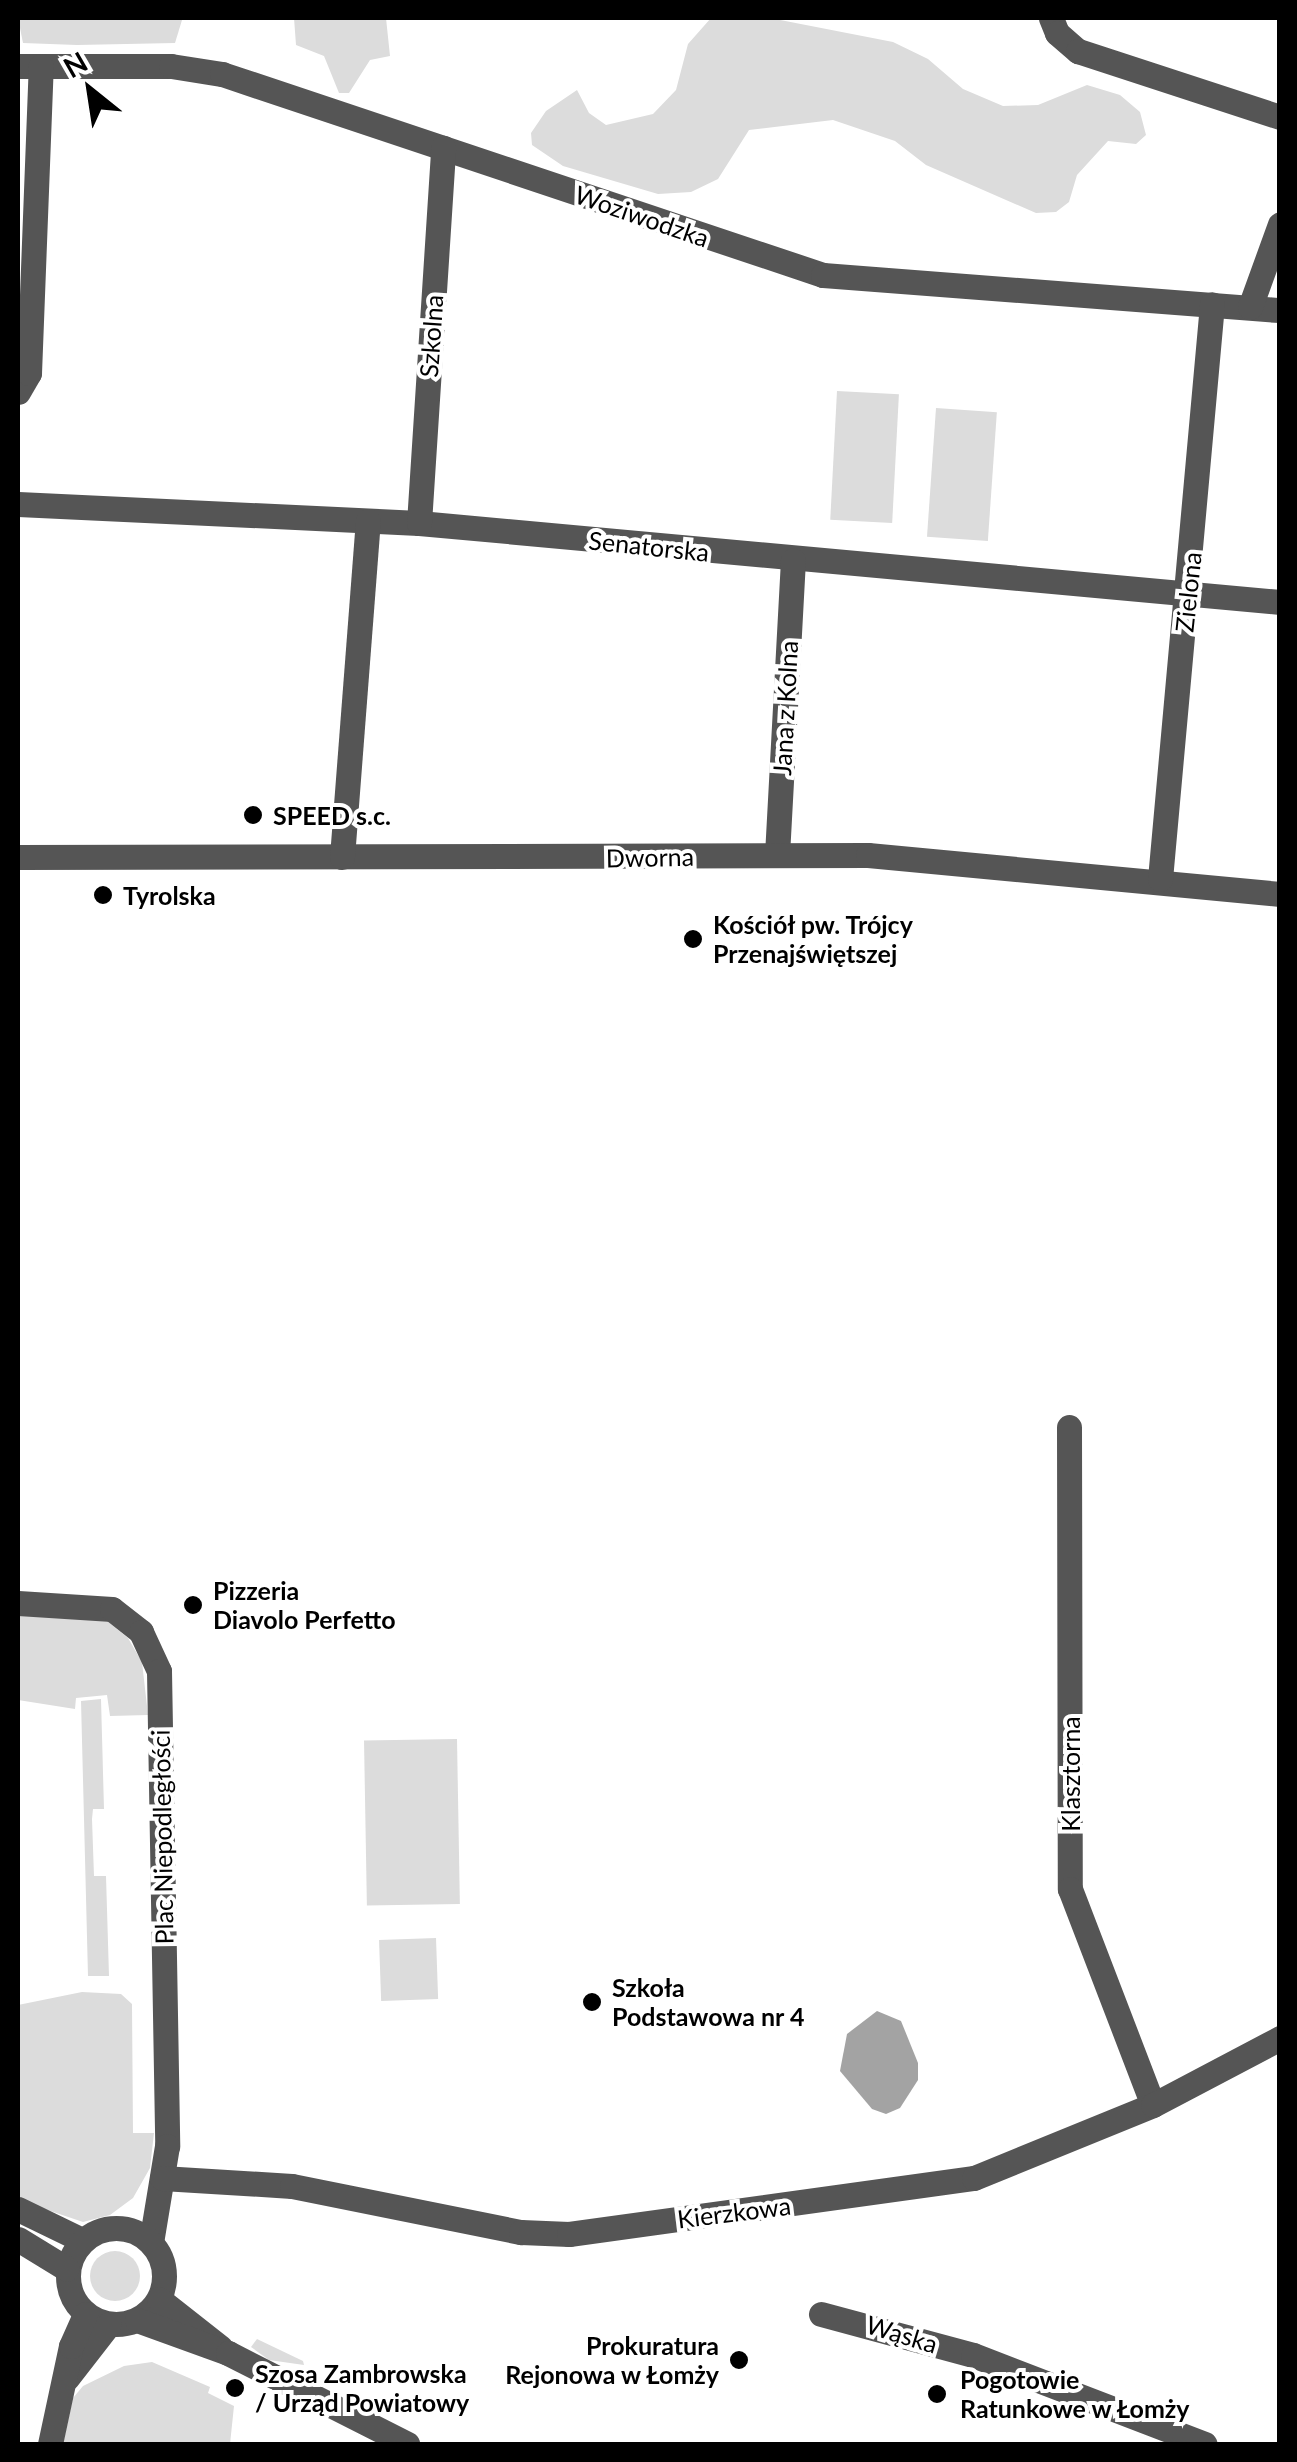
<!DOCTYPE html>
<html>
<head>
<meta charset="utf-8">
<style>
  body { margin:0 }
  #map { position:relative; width:1297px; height:2462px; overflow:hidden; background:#fff; font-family:Lato,sans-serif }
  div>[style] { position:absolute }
  .green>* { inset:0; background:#dcdcdc; transform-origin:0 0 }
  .round { border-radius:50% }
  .water>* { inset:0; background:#a3a3a3 }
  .minor>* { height:25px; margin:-12.5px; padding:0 12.5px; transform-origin:12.5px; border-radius:12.5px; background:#555 }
  .minor>.ring { margin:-12.5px; padding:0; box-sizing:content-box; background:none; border:25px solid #555; border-radius:50% }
  .dots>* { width:28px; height:28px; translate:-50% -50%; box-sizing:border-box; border:5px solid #fff; border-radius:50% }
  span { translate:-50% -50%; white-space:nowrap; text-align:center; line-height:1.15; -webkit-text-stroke:8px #fff; paint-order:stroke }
  .street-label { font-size:25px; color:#000 }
  .poi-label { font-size:25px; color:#000; font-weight:700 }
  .left { translate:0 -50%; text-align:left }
  .right { translate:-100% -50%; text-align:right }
  .frame { position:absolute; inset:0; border:20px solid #000; pointer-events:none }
  .north { position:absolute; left:40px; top:40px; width:100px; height:100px; -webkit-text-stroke:8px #fff; paint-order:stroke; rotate:330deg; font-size:28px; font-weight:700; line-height:40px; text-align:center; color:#000 }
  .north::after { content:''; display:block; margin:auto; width:35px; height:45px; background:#000; clip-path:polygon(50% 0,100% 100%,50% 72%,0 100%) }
</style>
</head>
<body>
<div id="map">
  <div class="green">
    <div style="clip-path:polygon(18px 18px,182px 18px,182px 20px,175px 43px,77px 45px,23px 43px)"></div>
    <div style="clip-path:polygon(294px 18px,386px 18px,390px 56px,370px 60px,349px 93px,339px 93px,324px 56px,296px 45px)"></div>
    <div style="clip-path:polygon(711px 18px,770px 18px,893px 42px,928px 59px,963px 89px,1003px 106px,1038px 105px,1087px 85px,1120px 95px,1140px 112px,1146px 135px,1136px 144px,1108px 141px,1077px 175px,1069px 202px,1056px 212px,1036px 213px,926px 165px,895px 141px,833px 120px,749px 130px,718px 179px,691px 192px,658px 194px,563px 166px,532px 145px,531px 133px,546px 111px,577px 90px,589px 113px,606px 125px,653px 114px,676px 90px,688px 44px)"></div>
    <div style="left:837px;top:391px;width:62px;height:129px;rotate:3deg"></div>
    <div style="left:936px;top:408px;width:61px;height:129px;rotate:4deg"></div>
    <div style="clip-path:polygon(18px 1613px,107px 1621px,128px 1638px,142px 1662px,148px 1715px,110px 1716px,107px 1695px,76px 1698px,75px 1709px,18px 1700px)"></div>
    <div style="clip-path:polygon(101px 1699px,104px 1809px,93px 1809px,92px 1819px,94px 1876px,106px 1876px,109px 1976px,88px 1976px,81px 1701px)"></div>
    <div style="left:457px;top:1739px;width:165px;height:93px;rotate:89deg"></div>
    <div style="left:436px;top:1938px;width:61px;height:57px;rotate:88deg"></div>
    <div style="clip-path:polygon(82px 1992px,121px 1994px,132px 2004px,133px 2133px,154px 2133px,150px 2168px,133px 2198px,110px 2215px,83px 2222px,18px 2200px,18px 2005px)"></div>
    <div class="round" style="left:90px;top:2251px;width:50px;height:50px"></div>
    <div style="clip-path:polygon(257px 2339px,303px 2361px,304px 2365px,269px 2360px,251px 2347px)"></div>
    <div style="clip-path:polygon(152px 2362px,210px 2387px,208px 2393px,234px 2406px,230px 2444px,63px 2444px,73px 2398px,83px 2386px,124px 2366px)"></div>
  </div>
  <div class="water">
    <div style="clip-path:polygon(877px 2011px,901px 2021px,918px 2063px,918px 2080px,900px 2108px,886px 2114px,872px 2109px,840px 2071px,847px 2034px)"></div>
  </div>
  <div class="minor">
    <div style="left:1051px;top:18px;width:16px;rotate:68deg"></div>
    <div style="left:1057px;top:33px;width:28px;rotate:41deg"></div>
    <div style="left:1078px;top:51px;width:213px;rotate:18.1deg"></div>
    <div style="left:18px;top:66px;width:153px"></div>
    <div style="left:171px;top:66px;width:52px;rotate:8.9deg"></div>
    <div style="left:222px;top:74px;width:634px;rotate:18.49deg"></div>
    <div style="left:823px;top:275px;width:458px;rotate:4.4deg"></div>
    <div style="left:1250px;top:307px;width:88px;rotate:-70.1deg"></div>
    <div style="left:18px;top:392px;width:22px;rotate:-60deg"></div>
    <div style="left:29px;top:373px;width:307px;rotate:-87.8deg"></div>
    <div style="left:18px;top:504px;width:401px;rotate:2.7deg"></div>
    <div style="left:419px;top:523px;width:865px;rotate:5.24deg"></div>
    <div style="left:419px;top:523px;width:376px;rotate:-86.3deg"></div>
    <div style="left:777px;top:855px;width:295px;rotate:-86.9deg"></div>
    <div style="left:18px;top:857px;width:850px;rotate:-0.13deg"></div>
    <div style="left:868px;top:855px;width:414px;rotate:5.4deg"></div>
    <div style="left:342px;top:857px;width:337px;rotate:-85.6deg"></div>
    <div style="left:1160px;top:879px;width:577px;rotate:-84.83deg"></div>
    <div style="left:1069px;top:1427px;width:462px;rotate:89.9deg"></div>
    <div style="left:1070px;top:1889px;width:231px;rotate:69deg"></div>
    <div style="left:18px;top:1603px;width:94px;rotate:3.7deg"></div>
    <div style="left:112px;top:1609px;width:37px;rotate:38deg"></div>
    <div style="left:141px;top:1632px;width:43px;rotate:65.2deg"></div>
    <div style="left:159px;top:1671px;width:475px;rotate:89deg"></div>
    <div style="left:167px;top:2146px;width:98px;rotate:99.4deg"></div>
    <div style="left:162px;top:2178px;width:130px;rotate:3.5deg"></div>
    <div style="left:292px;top:2186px;width:234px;rotate:11.4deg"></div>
    <div style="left:521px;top:2232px;width:48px;rotate:2.4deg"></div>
    <div style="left:569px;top:2234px;width:409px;rotate:-7.9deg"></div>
    <div style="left:974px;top:2178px;width:193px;rotate:-22.2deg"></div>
    <div style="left:1153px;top:2105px;width:144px;rotate:-27.8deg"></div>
    <div style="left:18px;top:2209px;width:71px;rotate:25.8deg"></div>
    <div class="ring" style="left:68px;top:2228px;width:71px;height:71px"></div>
    <div style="left:18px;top:2239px;width:57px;rotate:31.5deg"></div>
    <div style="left:159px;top:2299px;width:78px;rotate:38.2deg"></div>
    <div style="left:821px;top:2314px;width:157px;rotate:15.1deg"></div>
    <div style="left:973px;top:2355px;width:248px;rotate:21deg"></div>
    <div style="left:137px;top:2320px;width:97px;rotate:19.9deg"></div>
    <div style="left:228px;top:2353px;width:201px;rotate:26.9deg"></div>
    <div style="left:67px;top:2378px;width:68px;rotate:-52.1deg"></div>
    <div style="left:50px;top:2444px;width:100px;rotate:-77.9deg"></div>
    <div style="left:71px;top:2346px;width:35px;rotate:-66deg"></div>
  </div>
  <div class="dots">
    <div style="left:253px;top:815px;background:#000"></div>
    <div style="left:103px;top:895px;background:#000"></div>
    <div style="left:693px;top:939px;background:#000"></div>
    <div style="left:193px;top:1605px;background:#000"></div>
    <div style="left:592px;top:2002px;background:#000"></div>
    <div style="left:739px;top:2360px;background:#000"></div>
    <div style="left:235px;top:2388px;background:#000"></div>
    <div style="left:937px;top:2394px;background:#000"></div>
  </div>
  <div class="street-label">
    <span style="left:642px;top:216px;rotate:19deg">Woziwodzka</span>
    <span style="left:431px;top:336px;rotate:-86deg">Szkolna</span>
    <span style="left:649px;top:546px;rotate:6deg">Senatorska</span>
    <span style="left:1188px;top:592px;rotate:-84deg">Zielona</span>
    <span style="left:785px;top:708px;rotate:-87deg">Jana z Kolna</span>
    <span style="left:650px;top:857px;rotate:-1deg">Dworna</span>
    <span style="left:1070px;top:1774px;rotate:-90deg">Klasztorna</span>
    <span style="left:162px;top:1837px;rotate:-91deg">Plac Niepodległości</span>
    <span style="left:734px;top:2212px;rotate:-7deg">Kierzkowa</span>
    <span style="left:902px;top:2334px;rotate:17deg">Wąska</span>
  </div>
  <div class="poi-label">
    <span class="left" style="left:273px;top:815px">SPEED s.c.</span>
    <span class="left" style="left:123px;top:895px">Tyrolska</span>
    <span class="left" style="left:713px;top:939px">Kościół pw. Trójcy<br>Przenajświętszej</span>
    <span class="left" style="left:213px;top:1605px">Pizzeria<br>Diavolo Perfetto</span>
    <span class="left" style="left:612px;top:2002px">Szkoła<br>Podstawowa nr 4</span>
    <span class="right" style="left:719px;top:2360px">Prokuratura<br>Rejonowa w Łomży</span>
    <span class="left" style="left:255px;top:2388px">Szosa Zambrowska<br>/ Urząd Powiatowy</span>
    <span class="left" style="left:960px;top:2394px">Pogotowie<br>Ratunkowe w Łomży</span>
  </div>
  <div class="frame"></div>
  <div class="north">N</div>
</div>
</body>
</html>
